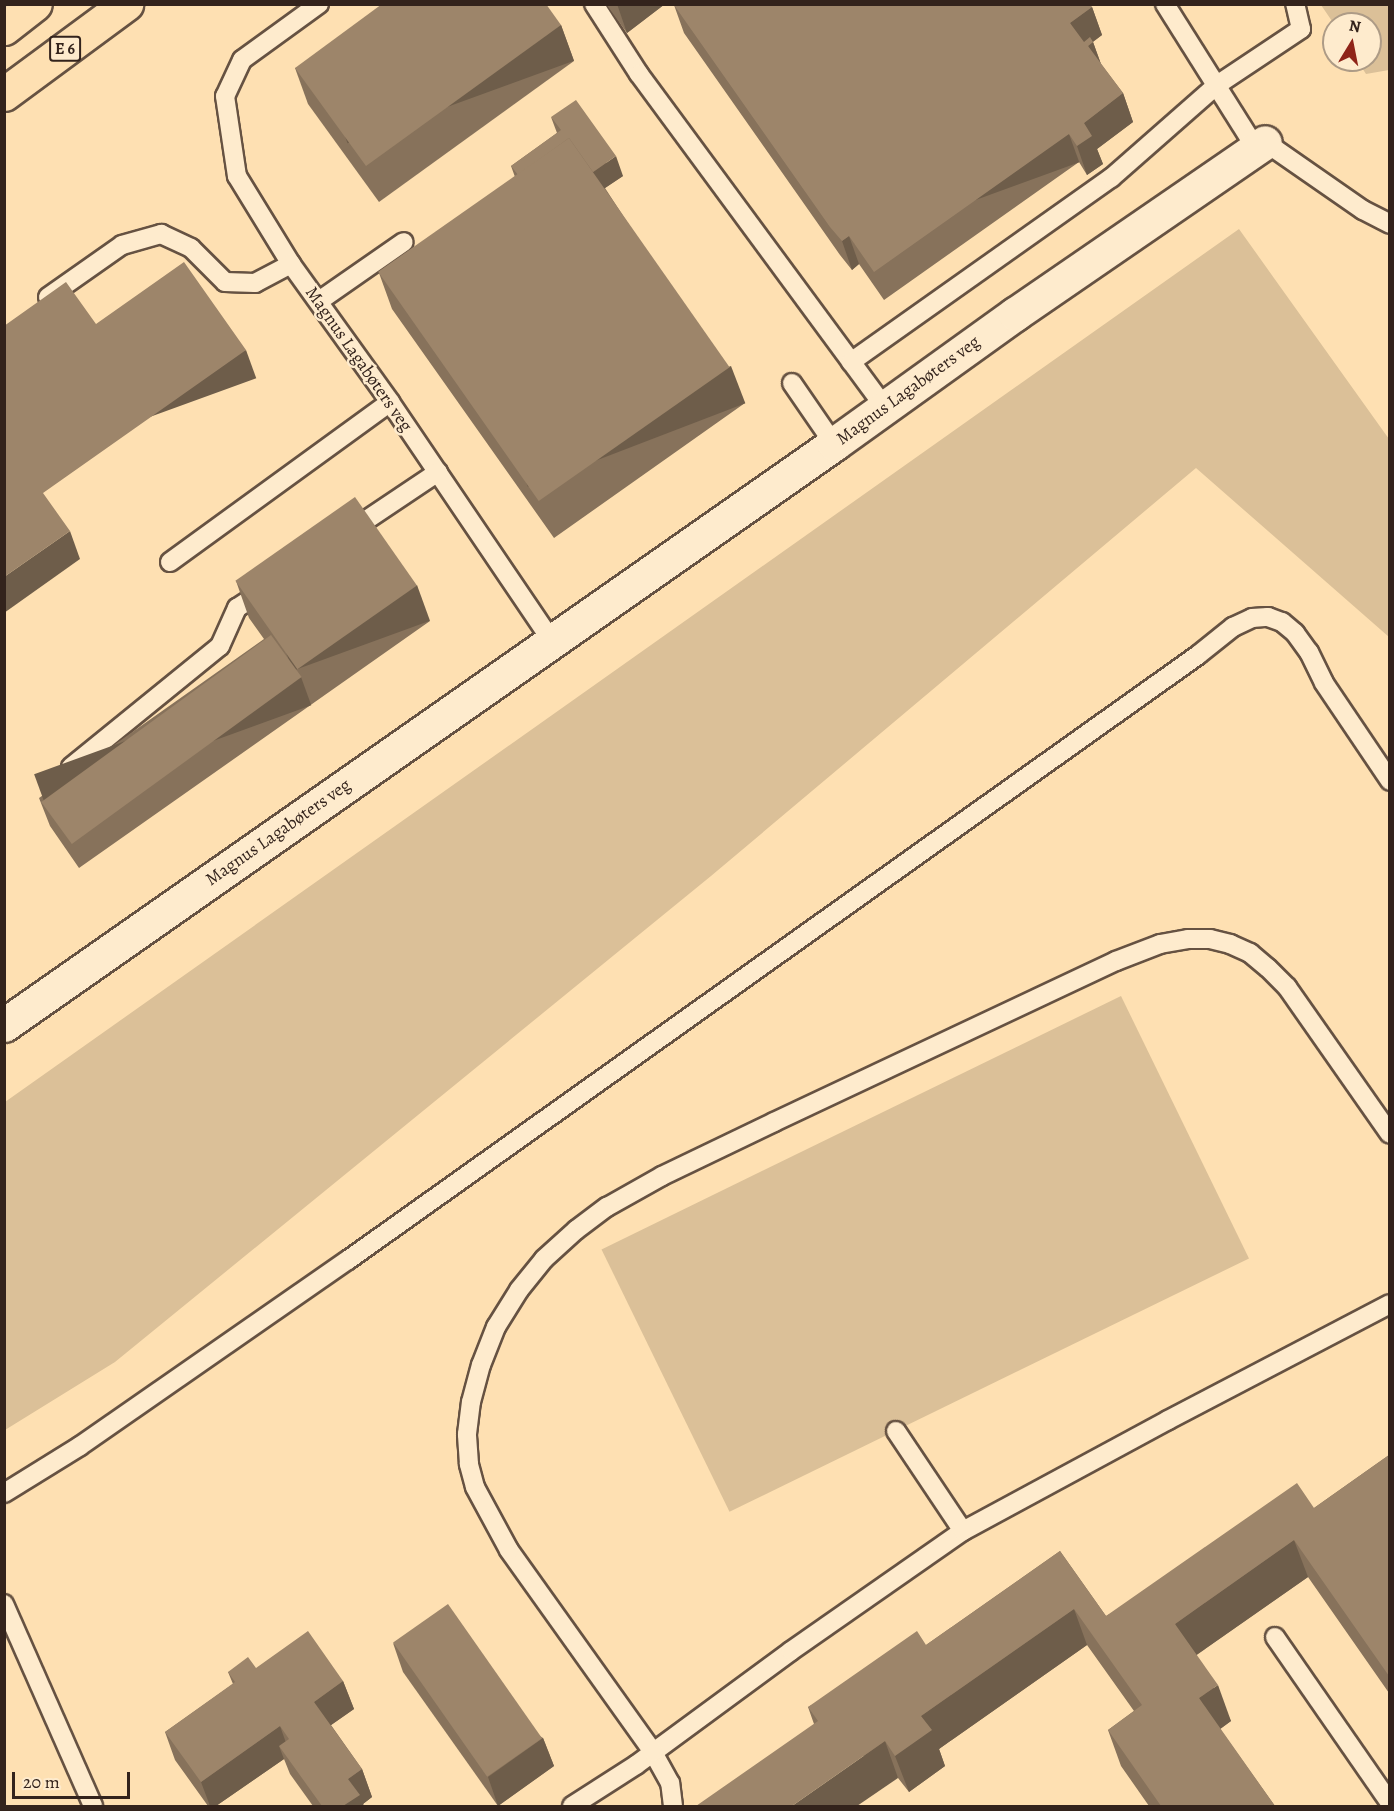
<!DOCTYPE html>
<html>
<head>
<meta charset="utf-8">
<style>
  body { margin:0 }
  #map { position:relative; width:1394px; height:1811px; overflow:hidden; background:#fee0b2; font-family:Alegreya,serif }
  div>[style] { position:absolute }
  .green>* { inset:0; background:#dbc098; transform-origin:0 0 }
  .roads { filter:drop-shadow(2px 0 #665242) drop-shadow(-2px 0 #665242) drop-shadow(0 2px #665242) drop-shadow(0 -2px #665242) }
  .service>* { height:18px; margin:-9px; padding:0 9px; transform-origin:9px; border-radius:9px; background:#feebcd }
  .minor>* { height:33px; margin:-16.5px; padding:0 16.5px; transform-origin:16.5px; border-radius:16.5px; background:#feebcd }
  .trunk>* { height:33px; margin:-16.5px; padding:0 16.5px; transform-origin:16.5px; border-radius:16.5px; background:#fee0b2 }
  .wall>* { inset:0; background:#87725b }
  .shaded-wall>* { inset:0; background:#6e5d4a; transform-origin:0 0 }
  .building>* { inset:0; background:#9d856a; transform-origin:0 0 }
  span { translate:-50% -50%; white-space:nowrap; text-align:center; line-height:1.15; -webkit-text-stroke:5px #feebcd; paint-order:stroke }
  .shield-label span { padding:2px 4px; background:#feebcd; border:2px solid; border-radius:4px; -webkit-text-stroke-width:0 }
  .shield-label { font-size:16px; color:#33231c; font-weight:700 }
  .street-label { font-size:18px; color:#33231c }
  .frame { position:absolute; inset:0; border:6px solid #33231c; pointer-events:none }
  .north { position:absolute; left:1322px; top:12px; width:60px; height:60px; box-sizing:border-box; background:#feebcd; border:2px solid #ad9b86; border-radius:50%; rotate:10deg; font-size:16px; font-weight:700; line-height:24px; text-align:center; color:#33231c }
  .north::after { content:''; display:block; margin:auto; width:21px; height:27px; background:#8f2418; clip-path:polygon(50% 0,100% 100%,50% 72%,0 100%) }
  .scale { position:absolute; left:12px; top:1772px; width:118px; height:27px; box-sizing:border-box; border:3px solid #33231c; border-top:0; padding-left:8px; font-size:18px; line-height:21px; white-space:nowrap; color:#33231c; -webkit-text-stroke:4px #feebcd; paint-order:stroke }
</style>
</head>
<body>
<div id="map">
  <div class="green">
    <div style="clip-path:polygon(1321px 5px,1389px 5px,1389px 70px,1366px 74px,1357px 60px,1370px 60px,1370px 24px,1334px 24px)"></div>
    <div style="clip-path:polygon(1239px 229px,1389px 439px,1389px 637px,1196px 468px,711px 876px,115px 1362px,5px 1430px,5px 1102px)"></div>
    <div style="left:1121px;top:996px;width:292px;height:578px;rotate:64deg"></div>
  </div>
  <div class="roads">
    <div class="service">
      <div style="left:319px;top:4px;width:95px;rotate:144deg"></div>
      <div style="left:242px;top:60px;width:40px;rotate:115deg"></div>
      <div style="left:225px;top:96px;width:81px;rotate:81.5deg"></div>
      <div style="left:237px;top:176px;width:103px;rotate:58.5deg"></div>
      <div style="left:291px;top:264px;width:170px;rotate:54.3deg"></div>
      <div style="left:390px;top:402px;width:287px;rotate:55.9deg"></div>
      <div style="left:594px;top:4px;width:83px;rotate:57.3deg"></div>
      <div style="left:639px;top:74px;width:413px;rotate:53.6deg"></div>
      <div style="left:1165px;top:4px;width:169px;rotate:57.8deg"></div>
      <div style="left:1265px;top:142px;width:119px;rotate:34.8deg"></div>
      <div style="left:1363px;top:210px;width:30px;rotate:27deg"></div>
      <div style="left:48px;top:297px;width:90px;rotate:-35.1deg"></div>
      <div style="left:122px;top:245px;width:41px;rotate:-15.8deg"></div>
      <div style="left:161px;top:234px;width:33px;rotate:25deg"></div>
      <div style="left:191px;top:248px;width:48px;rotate:45deg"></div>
      <div style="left:225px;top:282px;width:30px;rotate:2deg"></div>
      <div style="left:255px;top:283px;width:41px;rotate:-27.8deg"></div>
      <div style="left:319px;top:301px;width:103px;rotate:-34.8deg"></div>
      <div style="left:851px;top:362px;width:319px;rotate:-35.3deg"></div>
      <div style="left:1111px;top:178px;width:141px;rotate:-41.3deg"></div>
      <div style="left:1217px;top:85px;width:101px;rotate:-33.7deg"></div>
      <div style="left:1301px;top:29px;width:26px;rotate:-103deg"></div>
      <div style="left:792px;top:383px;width:74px;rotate:55.5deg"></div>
      <div style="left:350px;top:531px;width:106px;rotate:-33.8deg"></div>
      <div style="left:170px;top:562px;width:272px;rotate:-36deg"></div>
      <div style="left:71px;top:767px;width:192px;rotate:-39.1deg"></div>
      <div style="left:220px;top:646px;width:42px;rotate:-65.9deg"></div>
      <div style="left:237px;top:608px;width:31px;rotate:-33deg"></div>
      <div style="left:896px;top:1431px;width:120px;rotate:56.2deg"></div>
      <div style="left:4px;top:1493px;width:89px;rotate:-31.7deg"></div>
      <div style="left:80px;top:1446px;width:326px;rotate:-34.8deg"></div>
      <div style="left:348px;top:1260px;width:1043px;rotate:-35.44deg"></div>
      <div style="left:1198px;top:655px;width:45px;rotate:-38.7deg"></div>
      <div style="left:1233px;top:627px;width:21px;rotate:-25deg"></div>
      <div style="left:1252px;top:618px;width:16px;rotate:-4deg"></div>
      <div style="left:1268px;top:617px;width:15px;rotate:20deg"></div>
      <div style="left:1282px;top:622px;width:17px;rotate:40deg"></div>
      <div style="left:1295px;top:633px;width:24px;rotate:54deg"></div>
      <div style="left:1309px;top:652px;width:34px;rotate:64deg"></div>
      <div style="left:1324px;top:683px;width:118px;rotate:56deg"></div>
      <div style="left:4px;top:1604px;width:221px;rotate:66.2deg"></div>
      <div style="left:1275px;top:1637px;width:202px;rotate:55.3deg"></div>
      <div style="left:572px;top:1806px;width:76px;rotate:-32.6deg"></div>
      <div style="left:636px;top:1765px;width:192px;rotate:-36.3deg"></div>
      <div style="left:791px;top:1651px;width:210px;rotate:-34.9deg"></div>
      <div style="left:963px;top:1531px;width:233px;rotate:-28.4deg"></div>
      <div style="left:1168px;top:1420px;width:250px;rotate:-27.6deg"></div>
      <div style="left:673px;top:1806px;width:23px;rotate:-97deg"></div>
      <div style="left:670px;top:1783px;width:35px;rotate:-119deg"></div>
      <div style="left:653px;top:1752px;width:248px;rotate:-125.5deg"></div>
      <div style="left:509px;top:1550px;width:72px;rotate:-118.4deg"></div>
      <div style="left:475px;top:1487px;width:24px;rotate:-105deg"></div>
      <div style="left:469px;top:1464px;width:30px;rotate:-94deg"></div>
      <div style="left:467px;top:1434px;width:32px;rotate:-83deg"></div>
      <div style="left:471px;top:1402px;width:38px;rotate:-75deg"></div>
      <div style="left:481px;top:1365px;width:41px;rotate:-68.5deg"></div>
      <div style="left:496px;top:1327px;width:44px;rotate:-58.1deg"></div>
      <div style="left:519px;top:1290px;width:40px;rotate:-51deg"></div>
      <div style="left:544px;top:1259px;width:43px;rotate:-42.2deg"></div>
      <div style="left:576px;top:1230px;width:39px;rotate:-37deg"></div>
      <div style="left:607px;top:1207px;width:63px;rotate:-29.4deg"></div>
      <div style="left:662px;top:1176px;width:124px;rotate:-25.7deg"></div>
      <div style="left:774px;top:1122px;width:378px;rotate:-25.2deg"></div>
      <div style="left:1116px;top:961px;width:47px;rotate:-21.1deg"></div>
      <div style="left:1160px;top:944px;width:28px;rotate:-10deg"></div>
      <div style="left:1188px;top:939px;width:22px"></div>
      <div style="left:1210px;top:939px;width:21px;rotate:14deg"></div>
      <div style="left:1230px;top:944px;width:22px;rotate:24deg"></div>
      <div style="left:1250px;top:953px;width:23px;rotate:40deg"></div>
      <div style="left:1268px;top:968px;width:27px;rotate:45deg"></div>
      <div style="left:1287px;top:987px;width:179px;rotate:55deg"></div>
    </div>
    <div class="minor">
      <div style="left:4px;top:1025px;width:1013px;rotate:-34.99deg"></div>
      <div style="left:834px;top:444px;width:223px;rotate:-35.7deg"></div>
      <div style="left:1015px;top:314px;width:303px;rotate:-34.5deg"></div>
    </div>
    <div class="trunk">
      <div style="left:4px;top:28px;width:39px;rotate:-38deg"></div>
      <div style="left:4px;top:94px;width:152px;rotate:-36.4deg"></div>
    </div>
  </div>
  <div class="wall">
    <div style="clip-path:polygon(606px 4px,665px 4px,627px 33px)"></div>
    <div style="clip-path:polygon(674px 5px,1092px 7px,1102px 35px,1093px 42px,1101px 64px,1123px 93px,1133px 122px,1097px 149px,1103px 164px,1087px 175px,1079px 162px,884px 300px,859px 264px,852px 270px,840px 255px,684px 33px)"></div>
    <div style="clip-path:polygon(561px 25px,574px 61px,379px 202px,308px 104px,295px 68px)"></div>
    <div style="clip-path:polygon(551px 117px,623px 176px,605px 188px,745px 403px,554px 538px,392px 309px,379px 273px,515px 177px,511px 166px,557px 133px)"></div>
    <div style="clip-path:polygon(236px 581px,430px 621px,79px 868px,50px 826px,39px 798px,264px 639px,249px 618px)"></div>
    <div style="clip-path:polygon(1389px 1455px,1389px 1693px,1308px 1577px,1196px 1655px,1231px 1721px,1220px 1729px,1275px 1806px,1149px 1806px,1121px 1766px,1108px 1730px,1134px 1711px,1087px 1645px,939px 1749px,945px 1766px,909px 1792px,898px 1778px,814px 1724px,808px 1707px,926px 1645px,1060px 1551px,1106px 1616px,1314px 1508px)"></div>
    <div style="clip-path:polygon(393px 1643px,543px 1738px,554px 1766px,498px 1806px,403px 1672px)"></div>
    <div style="clip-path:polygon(256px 1668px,343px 1681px,354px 1709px,331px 1725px,362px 1769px,372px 1797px,363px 1804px,364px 1806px,313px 1806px,290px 1774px,284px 1759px,216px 1806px,208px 1806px,175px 1760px,165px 1732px,233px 1684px,228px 1672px)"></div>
  </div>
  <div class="shaded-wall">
    <div style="clip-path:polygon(617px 4px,665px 4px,627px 33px)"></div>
    <div style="clip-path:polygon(1092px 7px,1102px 35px,1080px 51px,1070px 23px)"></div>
    <div style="left:561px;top:25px;width:38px;height:241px;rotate:70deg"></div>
    <div style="clip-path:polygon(1093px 42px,1103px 70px,1088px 46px)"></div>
    <div style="clip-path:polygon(1123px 93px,1133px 122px,1097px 149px,1103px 164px,1087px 175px,1077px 146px,1084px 123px)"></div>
    <div style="left:1069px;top:134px;width:30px;height:239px;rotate:70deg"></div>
    <div style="clip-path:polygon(616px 156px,623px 176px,596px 194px,589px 175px)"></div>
    <div style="clip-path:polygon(849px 236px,859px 264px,852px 270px,842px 241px)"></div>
    <div style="left:246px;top:350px;width:30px;height:248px;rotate:70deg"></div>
    <div style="left:731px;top:366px;width:40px;height:233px;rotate:69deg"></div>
    <div style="clip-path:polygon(70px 531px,80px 559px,4px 613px,4px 577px)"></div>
    <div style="left:417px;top:585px;width:38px;height:146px;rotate:70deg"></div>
    <div style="left:301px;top:677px;width:30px;height:284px;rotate:70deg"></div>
    <div style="clip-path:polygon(1294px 1540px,1308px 1577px,1188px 1661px,1175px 1624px)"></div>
    <div style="clip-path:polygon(1074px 1609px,1087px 1645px,939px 1749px,945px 1766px,909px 1792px,895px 1756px,921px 1716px)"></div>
    <div style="clip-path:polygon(343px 1681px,354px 1709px,324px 1730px,314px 1702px)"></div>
    <div style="clip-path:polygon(1218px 1685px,1231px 1721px,1212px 1735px,1199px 1698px)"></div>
    <div style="clip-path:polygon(280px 1726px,290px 1754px,279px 1746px,284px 1759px,216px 1806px,210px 1806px,201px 1782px)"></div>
    <div style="clip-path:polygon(543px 1738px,554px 1766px,498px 1806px,488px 1777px)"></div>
    <div style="clip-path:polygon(885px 1741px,898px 1778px,857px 1806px,792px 1806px)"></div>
    <div style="clip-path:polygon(362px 1769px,372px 1797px,363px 1804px,364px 1806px,343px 1806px,348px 1779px)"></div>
  </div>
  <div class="building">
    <div style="clip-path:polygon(382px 4px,546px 4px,561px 25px,366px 166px,295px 68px)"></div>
    <div style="clip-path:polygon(1090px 4px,1092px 7px,1070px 23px,1084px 42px,1090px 37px,1093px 42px,1088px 46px,1123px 93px,1084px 123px,1092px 136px,1077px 146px,1069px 134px,874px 272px,849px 236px,842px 241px,830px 227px,674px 5px)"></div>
    <div style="clip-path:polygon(576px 100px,616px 156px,593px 172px,569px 138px,518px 175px,511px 166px,561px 130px,551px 117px)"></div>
    <div style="left:569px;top:138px;width:280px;height:233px;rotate:55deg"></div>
    <div style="clip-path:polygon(184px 262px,246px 350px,43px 493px,70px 531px,4px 577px,4px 326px,66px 282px,96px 324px)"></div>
    <div style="left:355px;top:497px;width:108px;height:146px;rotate:55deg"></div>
    <div style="left:271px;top:635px;width:52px;height:284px;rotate:54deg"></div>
    <div style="clip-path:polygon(1389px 1455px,1389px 1676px,1294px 1540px,1175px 1624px,1218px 1685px,1199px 1698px,1275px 1806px,1161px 1806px,1108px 1730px,1142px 1705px,1074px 1609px,921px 1716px,932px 1730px,895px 1756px,885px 1741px,792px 1806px,696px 1806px,818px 1721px,808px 1707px,917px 1631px,926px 1645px,1060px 1551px,1106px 1616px,1297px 1483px,1314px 1508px)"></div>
    <div style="left:448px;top:1604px;width:164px;height:67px;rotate:55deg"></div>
    <div style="clip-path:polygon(308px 1631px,343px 1681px,314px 1702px,362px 1769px,348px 1779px,360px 1795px,343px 1806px,322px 1806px,279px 1746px,289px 1739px,280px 1726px,201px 1782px,165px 1732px,235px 1682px,228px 1672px,248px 1657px,256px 1668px)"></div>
  </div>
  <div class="shield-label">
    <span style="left:65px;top:49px">E 6</span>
  </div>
  <div class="street-label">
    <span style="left:359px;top:359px;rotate:55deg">Magnus Lagabøters veg</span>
    <span style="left:908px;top:390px;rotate:-36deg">Magnus Lagabøters veg</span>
    <span style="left:278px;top:832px;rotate:-35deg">Magnus Lagabøters veg</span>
  </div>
  <div class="frame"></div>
  <div class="north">N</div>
  <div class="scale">20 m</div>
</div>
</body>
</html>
